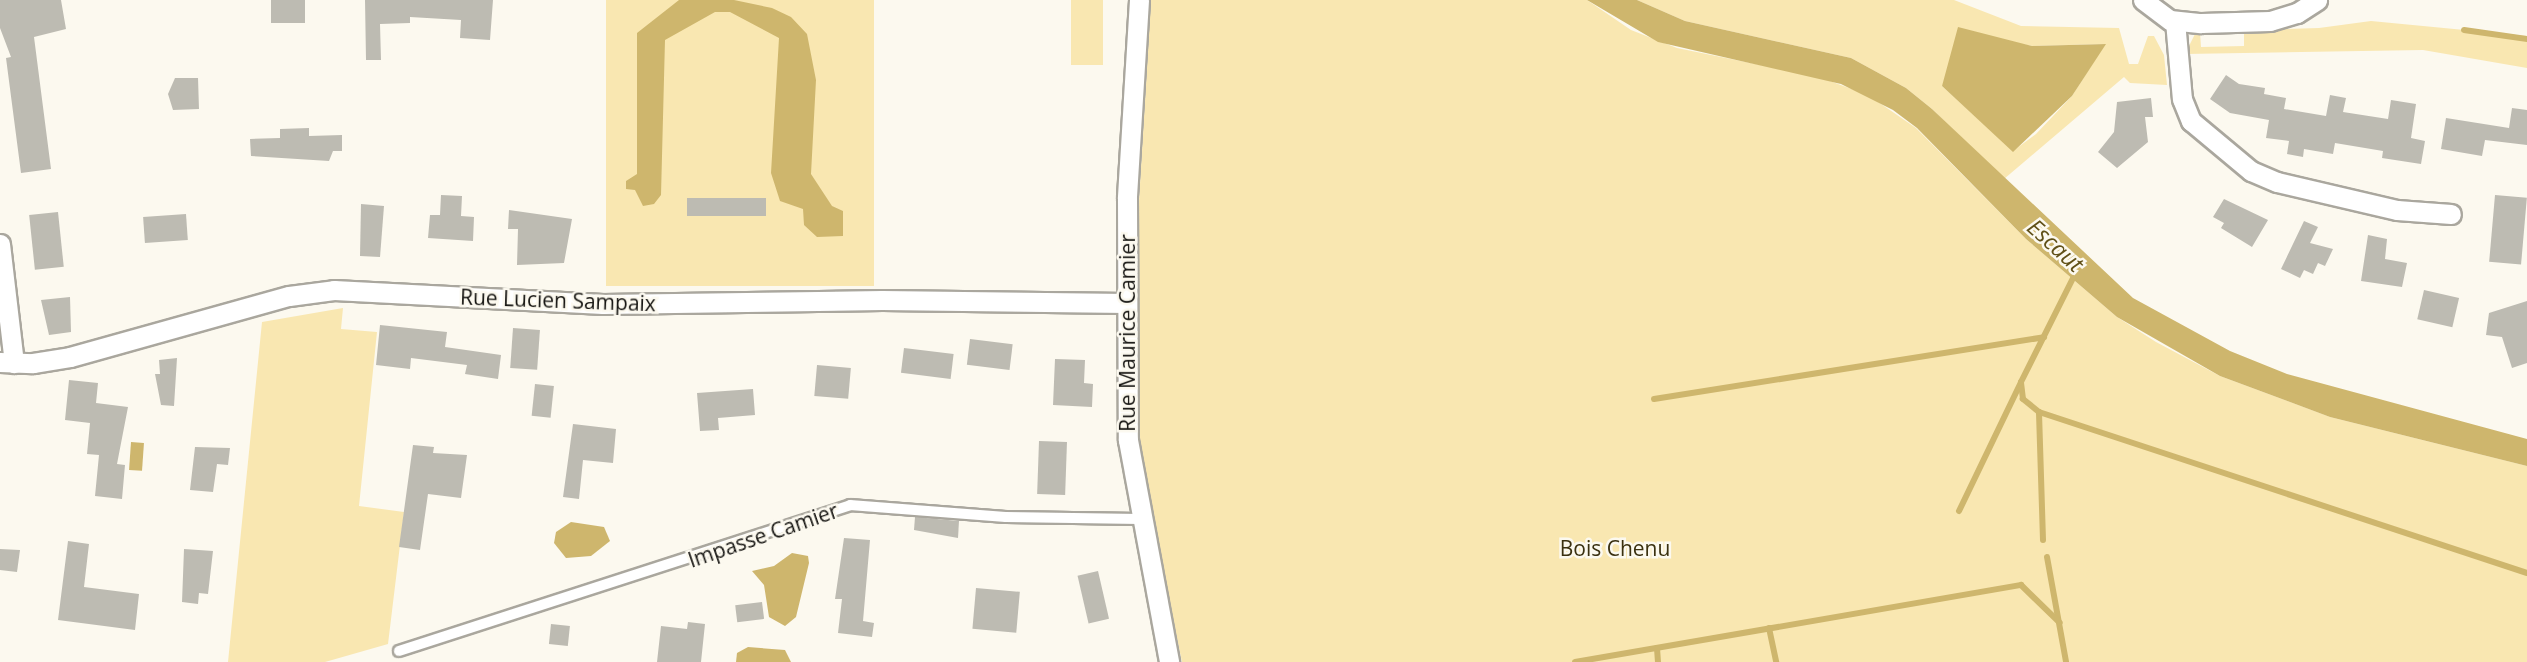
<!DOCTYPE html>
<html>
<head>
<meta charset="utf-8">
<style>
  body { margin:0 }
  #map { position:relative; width:2527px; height:662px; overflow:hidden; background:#fcf9ef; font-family:"Open Sans",sans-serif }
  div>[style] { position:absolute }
  .green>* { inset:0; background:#f9e7b1; transform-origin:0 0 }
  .water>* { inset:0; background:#ceb66d; transform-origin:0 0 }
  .stream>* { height:6px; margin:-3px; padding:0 3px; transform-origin:3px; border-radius:3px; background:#ceb66d }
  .building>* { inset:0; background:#bdbbb2; transform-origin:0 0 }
  .roads { filter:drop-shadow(2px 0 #aaa79e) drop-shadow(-2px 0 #aaa79e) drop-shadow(0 2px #aaa79e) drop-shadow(0 -2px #aaa79e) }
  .lane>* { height:10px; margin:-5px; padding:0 5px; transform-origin:5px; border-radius:5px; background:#fff }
  .street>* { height:19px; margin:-9.5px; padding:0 9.5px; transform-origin:9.5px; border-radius:9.5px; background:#fff }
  span { translate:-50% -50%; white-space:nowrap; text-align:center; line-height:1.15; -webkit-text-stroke:5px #fcf9ef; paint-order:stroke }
  .street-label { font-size:21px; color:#161512 }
  .park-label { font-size:21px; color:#3b3110 }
  .water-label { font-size:23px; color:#605017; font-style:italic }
</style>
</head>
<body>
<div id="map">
  <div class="green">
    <div style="left:606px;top:0;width:268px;height:286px"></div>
    <div style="left:1071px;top:0;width:32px;height:65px"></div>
    <div style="clip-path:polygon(1151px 0,1587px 0,1631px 30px,1677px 48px,1819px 77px,1868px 95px,1916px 128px,2026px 239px,2117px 317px,2156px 342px,2220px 376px,2330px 417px,2527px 466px,2527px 662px,1182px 662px,1140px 462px,1139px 200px)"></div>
    <div style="clip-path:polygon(evenodd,1637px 0,1954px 0,2021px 26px,2119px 28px,2129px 64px,2138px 64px,2148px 36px,2154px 36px,2164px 55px,2167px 85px,2130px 83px,2124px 77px,2004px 179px,1932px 109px,1906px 88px,1851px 58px,1685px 21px,1637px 0,1981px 36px,2032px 46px,2105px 44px,2072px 96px,2036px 134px,2013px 151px,1942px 86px,1981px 36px)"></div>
    <div style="clip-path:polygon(2371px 21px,2527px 36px,2527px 68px,2423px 50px,2185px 54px,2196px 32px,2200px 32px,2201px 47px,2244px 46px,2244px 30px,2319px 28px)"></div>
    <div style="clip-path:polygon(343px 308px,341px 329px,377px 332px,359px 506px,404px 512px,388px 644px,325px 662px,228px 662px,262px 322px)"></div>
  </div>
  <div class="water">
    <div style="clip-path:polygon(679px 0,734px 0,772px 8px,791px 17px,807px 34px,816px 80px,811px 174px,832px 206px,843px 211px,843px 236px,817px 237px,804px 225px,803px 209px,780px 201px,771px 173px,779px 38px,730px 12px,715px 12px,665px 40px,661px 195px,654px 204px,643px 206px,635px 190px,626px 189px,626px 181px,637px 174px,637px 33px)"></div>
    <div style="clip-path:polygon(1587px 0,1637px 0,1685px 21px,1851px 58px,1906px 88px,1932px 109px,2133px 298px,2230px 351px,2287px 374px,2527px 439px,2527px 466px,2330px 417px,2220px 376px,2117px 317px,2026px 239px,1917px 128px,1893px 110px,1841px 84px,1658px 42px)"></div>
    <div style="clip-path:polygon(1958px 27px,2032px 46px,2106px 44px,2072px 96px,2013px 152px,1942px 86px)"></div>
    <div style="left:131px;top:442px;width:13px;height:28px;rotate:4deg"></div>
    <div style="clip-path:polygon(571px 522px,604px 527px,610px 541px,591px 556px,566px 558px,554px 543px,556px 532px)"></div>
    <div style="clip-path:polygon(792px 553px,808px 556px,809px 563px,796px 617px,785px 626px,769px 617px,764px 585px,752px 571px,774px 566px)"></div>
    <div style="clip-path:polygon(748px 647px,785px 650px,791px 662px,736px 662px,737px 653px)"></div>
  </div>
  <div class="stream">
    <div style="left:2464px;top:30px;width:64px;rotate:8.1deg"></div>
    <div style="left:1654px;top:399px;width:395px;rotate:-9deg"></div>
    <div style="left:2039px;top:412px;width:514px;rotate:18.26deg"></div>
    <div style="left:1959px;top:511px;width:141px;rotate:-64.3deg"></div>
    <div style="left:2043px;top:540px;width:128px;rotate:-91.8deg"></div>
    <div style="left:2039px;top:412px;width:21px;rotate:-141deg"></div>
    <div style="left:2023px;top:399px;width:17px;rotate:-97deg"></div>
    <div style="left:2021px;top:382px;width:123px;rotate:-63.4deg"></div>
    <div style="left:2047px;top:557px;width:107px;rotate:79.7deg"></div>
    <div style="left:1769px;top:628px;width:35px;rotate:78deg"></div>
    <div style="left:1657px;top:648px;width:14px;rotate:86deg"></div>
    <div style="left:1575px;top:662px;width:453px;rotate:-9.8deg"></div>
    <div style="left:2021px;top:585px;width:54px;rotate:44.3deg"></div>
  </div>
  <div class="building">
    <div style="clip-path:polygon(0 0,61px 0,66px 29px,34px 37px,51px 169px,21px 173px,6px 58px,11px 57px,0 28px)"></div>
    <div style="left:271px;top:0;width:34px;height:23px"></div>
    <div style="clip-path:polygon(365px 0,493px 0,490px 40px,460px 38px,461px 20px,410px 17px,410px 23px,380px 24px,381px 60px,366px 60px)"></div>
    <div style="clip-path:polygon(2226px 75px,2239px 84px,2265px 88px,2264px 94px,2286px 98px,2284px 109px,2326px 116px,2330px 95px,2346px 98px,2343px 112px,2388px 119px,2391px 100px,2416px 104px,2411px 138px,2425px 141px,2421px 164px,2382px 158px,2383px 151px,2335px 143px,2333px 154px,2304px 149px,2303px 157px,2287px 154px,2289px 141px,2266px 138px,2269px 120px,2230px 113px,2210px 99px)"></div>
    <div style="clip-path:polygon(175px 78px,198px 78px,199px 109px,173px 110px,168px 94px)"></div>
    <div style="clip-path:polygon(2151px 98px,2153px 117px,2145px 117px,2148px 142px,2117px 168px,2098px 152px,2114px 132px,2117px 102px)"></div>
    <div style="clip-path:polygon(2512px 108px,2527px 110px,2527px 145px,2485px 140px,2482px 156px,2441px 149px,2446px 118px,2509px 128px)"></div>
    <div style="clip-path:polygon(309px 128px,309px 136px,342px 135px,342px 151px,333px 151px,329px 161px,251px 156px,250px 139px,280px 138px,280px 129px)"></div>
    <div style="clip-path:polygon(441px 195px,462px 196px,461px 216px,474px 217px,473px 241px,428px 238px,430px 215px,440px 215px)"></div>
    <div style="left:2495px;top:195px;width:32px;height:67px;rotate:5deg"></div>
    <div style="left:687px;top:198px;width:79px;height:18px"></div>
    <div style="clip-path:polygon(2224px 199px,2268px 220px,2252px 247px,2221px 228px,2224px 223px,2213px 217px)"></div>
    <div style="clip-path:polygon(361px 204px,384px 206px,380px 257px,360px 256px)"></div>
    <div style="clip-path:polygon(509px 210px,572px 219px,564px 263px,517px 265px,518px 229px,508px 229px)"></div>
    <div style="left:58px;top:212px;width:55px;height:29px;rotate:84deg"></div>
    <div style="left:186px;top:214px;width:26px;height:43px;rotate:86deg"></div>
    <div style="clip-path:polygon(2304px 221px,2318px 227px,2310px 243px,2333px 249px,2325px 266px,2318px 263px,2313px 274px,2304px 270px,2300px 278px,2281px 269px)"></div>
    <div style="clip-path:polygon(2368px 235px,2387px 239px,2385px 259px,2407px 263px,2402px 287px,2361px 281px)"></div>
    <div style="left:2424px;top:290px;width:36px;height:30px;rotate:13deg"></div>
    <div style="clip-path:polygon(70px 297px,71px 332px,49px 335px,41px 300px)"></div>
    <div style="clip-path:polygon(2527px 301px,2527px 363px,2512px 368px,2502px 337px,2486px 335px,2489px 313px)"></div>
    <div style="clip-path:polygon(380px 325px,447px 332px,445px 347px,501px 355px,498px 379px,465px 374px,467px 365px,411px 358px,410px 369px,376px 365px)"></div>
    <div style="left:513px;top:328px;width:27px;height:40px;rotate:4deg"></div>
    <div style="left:970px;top:339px;width:43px;height:26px;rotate:7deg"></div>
    <div style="left:904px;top:348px;width:50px;height:25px;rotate:7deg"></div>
    <div style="clip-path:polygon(177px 358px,174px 406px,161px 405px,155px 374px,160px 374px,159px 360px)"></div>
    <div style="clip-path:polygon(1055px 359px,1085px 360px,1084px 383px,1093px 384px,1092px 407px,1053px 405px)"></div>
    <div style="left:817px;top:365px;width:34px;height:31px;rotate:5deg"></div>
    <div style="clip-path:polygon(69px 380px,98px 383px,96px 403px,128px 407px,117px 464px,125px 465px,122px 499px,95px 496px,99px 455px,87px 454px,90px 423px,65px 420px)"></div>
    <div style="left:535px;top:384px;width:19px;height:32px;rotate:6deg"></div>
    <div style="clip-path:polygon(753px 389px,755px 415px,718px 418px,719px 430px,700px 431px,697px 393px)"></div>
    <div style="clip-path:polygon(573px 424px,616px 429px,613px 463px,583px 460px,579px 499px,563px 497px)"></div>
    <div style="left:1039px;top:441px;width:28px;height:53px;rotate:2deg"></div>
    <div style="clip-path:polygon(413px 445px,434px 447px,433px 453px,467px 455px,461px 498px,428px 494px,420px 550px,399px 547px)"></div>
    <div style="clip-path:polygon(195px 447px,230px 448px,228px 465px,217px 464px,213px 492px,190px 490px)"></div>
    <div style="clip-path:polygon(915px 517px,959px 521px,958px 538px,914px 530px)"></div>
    <div style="clip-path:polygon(844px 538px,870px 540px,863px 621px,874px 623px,872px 637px,838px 633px,842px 599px,835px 599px)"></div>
    <div style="clip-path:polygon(68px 541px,89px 544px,84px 587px,139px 594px,135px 630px,58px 620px)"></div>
    <div style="clip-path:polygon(0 549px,20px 550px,17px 572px,0 570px)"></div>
    <div style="clip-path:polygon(184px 549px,213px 551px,208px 594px,199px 593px,198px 604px,182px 602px)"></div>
    <div style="left:1098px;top:571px;width:49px;height:21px;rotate:77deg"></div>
    <div style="left:976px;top:588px;width:44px;height:41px;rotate:5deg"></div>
    <div style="left:762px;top:602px;width:17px;height:27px;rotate:83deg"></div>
    <div style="clip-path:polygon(688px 622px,705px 624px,701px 662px,657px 662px,661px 626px,687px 629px)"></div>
    <div style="left:551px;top:624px;width:19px;height:20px;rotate:6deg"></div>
  </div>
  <div class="roads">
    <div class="lane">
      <div style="left:399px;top:651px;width:474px;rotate:-17.9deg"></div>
      <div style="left:850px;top:505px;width:156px;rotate:4.4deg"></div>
      <div style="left:1006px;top:517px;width:134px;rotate:0.9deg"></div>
    </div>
    <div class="street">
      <div style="left:1139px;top:0;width:199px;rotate:93.5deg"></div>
      <div style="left:1127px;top:199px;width:241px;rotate:89.8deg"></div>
      <div style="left:1128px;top:440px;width:226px;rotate:79.5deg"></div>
      <div style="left:2143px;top:0;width:34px;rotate:37deg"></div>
      <div style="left:2170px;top:20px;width:31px;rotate:6deg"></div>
      <div style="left:2201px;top:23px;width:69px;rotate:-1.7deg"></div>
      <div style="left:2270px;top:21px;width:28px;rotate:-17deg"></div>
      <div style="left:2297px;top:13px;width:24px;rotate:-33deg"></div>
      <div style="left:2175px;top:21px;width:78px;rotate:84.9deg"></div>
      <div style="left:2182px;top:99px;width:24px;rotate:68deg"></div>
      <div style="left:2191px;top:121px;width:78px;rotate:39.8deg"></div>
      <div style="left:2251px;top:171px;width:28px;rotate:23deg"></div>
      <div style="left:2277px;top:182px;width:123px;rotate:13.1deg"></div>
      <div style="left:2397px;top:210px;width:54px;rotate:4.2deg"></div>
      <div style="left:0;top:244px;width:120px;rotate:83.3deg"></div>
      <div style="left:0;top:362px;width:33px;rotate:2deg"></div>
      <div style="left:33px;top:363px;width:37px;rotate:-9deg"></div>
      <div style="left:70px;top:357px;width:227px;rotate:-15.6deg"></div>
      <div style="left:289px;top:296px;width:45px;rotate:-7.6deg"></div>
      <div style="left:334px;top:290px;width:269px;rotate:3deg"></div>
      <div style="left:603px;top:304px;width:279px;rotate:-0.8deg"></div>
      <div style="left:882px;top:300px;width:244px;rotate:0.7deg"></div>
    </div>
  </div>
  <div class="street-label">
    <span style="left:558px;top:300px;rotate:2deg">Rue Lucien Sampaix</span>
    <span style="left:1127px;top:333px;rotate:-90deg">Rue Maurice Camier</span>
    <span style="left:763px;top:535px;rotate:-19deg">Impasse Camier</span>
  </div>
  <div class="park-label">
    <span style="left:1615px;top:548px">Bois Chenu</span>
  </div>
  <div class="water-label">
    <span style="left:2056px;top:245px;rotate:42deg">Escaut</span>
  </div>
</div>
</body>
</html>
